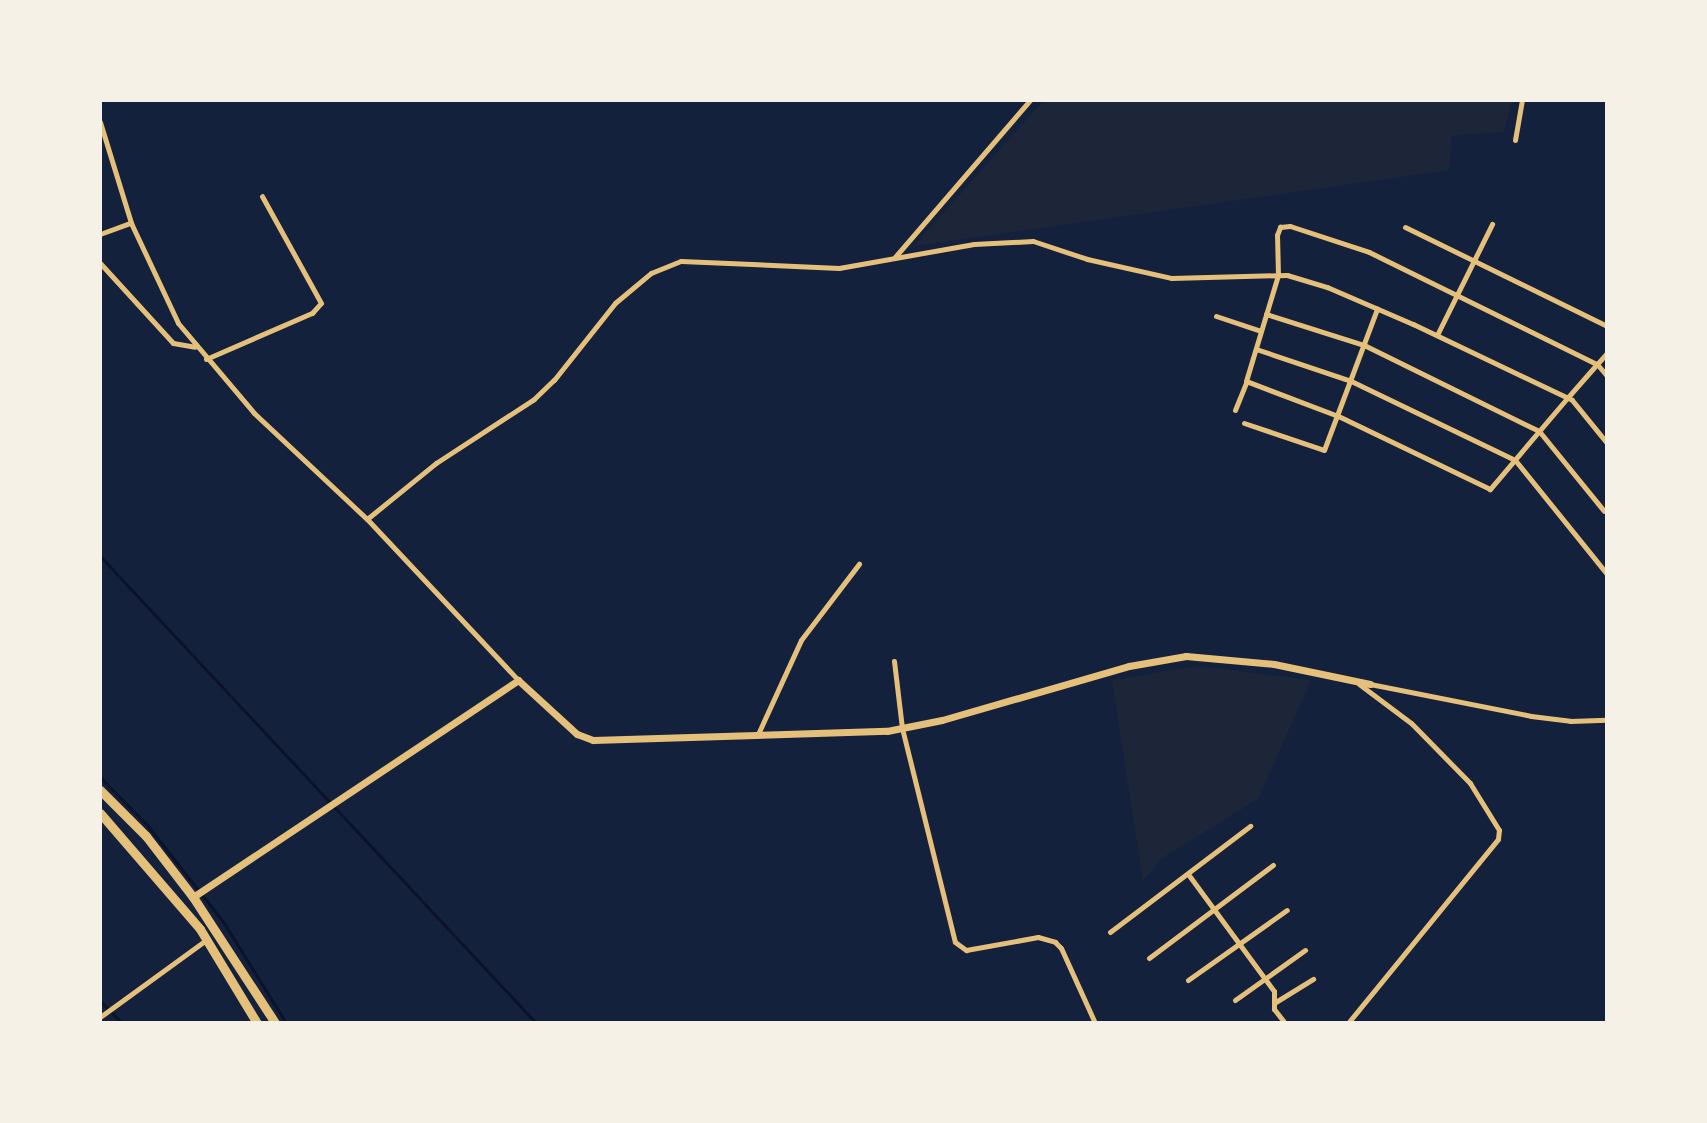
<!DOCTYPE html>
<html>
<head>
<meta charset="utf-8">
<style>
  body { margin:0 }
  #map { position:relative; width:1707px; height:1123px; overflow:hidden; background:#14213d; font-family:Rubik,sans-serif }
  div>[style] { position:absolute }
  .green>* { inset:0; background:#1d2539 }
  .stream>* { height:3px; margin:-1.5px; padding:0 1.5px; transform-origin:1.5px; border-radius:1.5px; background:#0b132b }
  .minor>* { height:5px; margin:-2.5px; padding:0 2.5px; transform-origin:2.5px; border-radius:2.5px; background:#e5c07b }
  .tertiary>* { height:7px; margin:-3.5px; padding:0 3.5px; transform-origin:3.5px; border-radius:3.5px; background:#e5c07b }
  .trunk>* { height:9px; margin:-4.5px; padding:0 4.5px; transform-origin:4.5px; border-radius:4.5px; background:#e5c07b }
  span { translate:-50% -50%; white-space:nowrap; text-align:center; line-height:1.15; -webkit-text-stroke:8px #f6f1e7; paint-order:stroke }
  .frame { position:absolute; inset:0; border:102px solid #f6f1e7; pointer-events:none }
</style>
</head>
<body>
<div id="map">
  <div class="green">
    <div style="clip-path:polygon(1044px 100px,1512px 100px,1504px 132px,1452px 136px,1449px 170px,914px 246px)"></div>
    <div style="clip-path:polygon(1199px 666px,1311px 680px,1258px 799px,1162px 858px,1143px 881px,1112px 680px)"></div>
  </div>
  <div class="stream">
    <div style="left:100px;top:556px;width:639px;rotate:46.97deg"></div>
    <div style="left:100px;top:777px;width:69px;rotate:45.6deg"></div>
    <div style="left:148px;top:826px;width:123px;rotate:51.9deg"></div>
    <div style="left:224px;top:923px;width:118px;rotate:58.2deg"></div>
    <div style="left:100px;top:1001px;width:31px;rotate:45deg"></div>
  </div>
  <div class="minor">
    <div style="left:100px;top:122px;width:106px;rotate:72.9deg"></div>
    <div style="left:131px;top:223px;width:110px;rotate:64.8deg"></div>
    <div style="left:178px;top:323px;width:118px;rotate:49.8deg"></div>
    <div style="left:254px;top:413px;width:155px;rotate:43.2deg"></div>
    <div style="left:367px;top:519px;width:221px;rotate:46.8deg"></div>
    <div style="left:1515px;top:140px;width:41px;rotate:-80.1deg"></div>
    <div style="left:1405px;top:227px;width:225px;rotate:26.1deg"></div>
    <div style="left:100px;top:234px;width:33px;rotate:-20deg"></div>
    <div style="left:895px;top:257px;width:207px;rotate:-49.3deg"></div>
    <div style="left:100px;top:263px;width:108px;rotate:47.6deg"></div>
    <div style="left:173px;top:343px;width:22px;rotate:10deg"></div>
    <div style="left:1266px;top:314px;width:103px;rotate:17.6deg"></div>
    <div style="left:1364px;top:345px;width:195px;rotate:26.2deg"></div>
    <div style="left:1539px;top:431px;width:103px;rotate:50.9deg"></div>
    <div style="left:1216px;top:316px;width:47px;rotate:18.4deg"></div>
    <div style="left:1437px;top:335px;width:124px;rotate:-63.6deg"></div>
    <div style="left:1256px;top:349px;width:100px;rotate:18.6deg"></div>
    <div style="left:1351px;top:381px;width:182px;rotate:25.7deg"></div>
    <div style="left:1515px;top:460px;width:146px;rotate:51.1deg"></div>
    <div style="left:1607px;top:353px;width:15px;rotate:132deg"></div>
    <div style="left:1597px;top:364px;width:44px;rotate:131.3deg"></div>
    <div style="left:1568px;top:397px;width:121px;rotate:130.3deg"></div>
    <div style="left:1490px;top:489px;width:169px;rotate:-154.3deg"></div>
    <div style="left:1338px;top:416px;width:98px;rotate:-159.2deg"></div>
    <div style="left:1246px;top:381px;width:111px;rotate:-73.2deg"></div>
    <div style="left:1278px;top:275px;width:40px;rotate:-91.4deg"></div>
    <div style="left:1277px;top:235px;width:9px;rotate:-69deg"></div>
    <div style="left:1280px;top:227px;width:10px;rotate:-6deg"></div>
    <div style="left:1290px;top:226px;width:83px;rotate:18.2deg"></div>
    <div style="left:1369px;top:252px;width:254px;rotate:26.2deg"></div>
    <div style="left:1597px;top:364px;width:16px;rotate:50deg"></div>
    <div style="left:206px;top:359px;width:116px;rotate:-23.5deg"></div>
    <div style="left:312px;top:313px;width:13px;rotate:-48deg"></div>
    <div style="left:321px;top:303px;width:122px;rotate:-118.9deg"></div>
    <div style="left:1235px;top:410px;width:29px;rotate:-68deg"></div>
    <div style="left:1244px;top:423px;width:84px;rotate:18.6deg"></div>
    <div style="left:1324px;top:450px;width:151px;rotate:-69.4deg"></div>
    <div style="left:367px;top:519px;width:89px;rotate:-39.1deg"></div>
    <div style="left:436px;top:463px;width:117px;rotate:-33.1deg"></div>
    <div style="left:534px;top:399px;width:28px;rotate:-44deg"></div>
    <div style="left:554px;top:380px;width:98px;rotate:-51.6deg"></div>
    <div style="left:615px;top:303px;width:47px;rotate:-39.8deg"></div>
    <div style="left:651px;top:273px;width:32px;rotate:-22deg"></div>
    <div style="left:681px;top:261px;width:158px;rotate:2.5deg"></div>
    <div style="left:839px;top:268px;width:137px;rotate:-10.1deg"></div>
    <div style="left:974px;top:244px;width:59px;rotate:-2.9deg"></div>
    <div style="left:1033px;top:241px;width:57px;rotate:18.4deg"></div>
    <div style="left:1087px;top:259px;width:86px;rotate:12.7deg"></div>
    <div style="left:1171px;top:278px;width:116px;rotate:-1.5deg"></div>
    <div style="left:1287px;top:275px;width:42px;rotate:16.7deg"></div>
    <div style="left:1327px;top:287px;width:94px;rotate:23.3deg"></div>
    <div style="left:1413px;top:324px;width:176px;rotate:25.5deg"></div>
    <div style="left:1572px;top:400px;width:55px;rotate:50.9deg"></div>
    <div style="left:894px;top:661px;width:67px;rotate:83.2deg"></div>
    <div style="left:902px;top:728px;width:220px;rotate:76.1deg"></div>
    <div style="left:955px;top:942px;width:14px;rotate:36deg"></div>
    <div style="left:966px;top:950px;width:73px;rotate:-10.2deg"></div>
    <div style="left:1038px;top:937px;width:18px;rotate:16deg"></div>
    <div style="left:1055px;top:942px;width:8px;rotate:45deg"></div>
    <div style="left:1061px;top:948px;width:82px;rotate:65.6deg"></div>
    <div style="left:1370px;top:684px;width:164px;rotate:11.2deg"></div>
    <div style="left:1531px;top:716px;width:39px;rotate:7deg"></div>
    <div style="left:1570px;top:721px;width:37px;rotate:-2deg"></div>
    <div style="left:758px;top:734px;width:103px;rotate:-65.4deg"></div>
    <div style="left:801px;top:640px;width:96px;rotate:-52.7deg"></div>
    <div style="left:1188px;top:874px;width:145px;rotate:53.7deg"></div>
    <div style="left:1274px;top:991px;width:18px;rotate:90deg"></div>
    <div style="left:1274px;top:1009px;width:18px;rotate:52deg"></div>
    <div style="left:1110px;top:932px;width:176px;rotate:-37.1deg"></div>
    <div style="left:1149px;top:958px;width:155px;rotate:-36.9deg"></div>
    <div style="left:1188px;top:980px;width:121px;rotate:-35.3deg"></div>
    <div style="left:1235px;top:1000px;width:86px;rotate:-35.5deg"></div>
    <div style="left:1274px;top:1003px;width:46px;rotate:-31.6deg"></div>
    <div style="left:100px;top:1017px;width:131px;rotate:-36deg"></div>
    <div style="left:1348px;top:1023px;width:237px;rotate:-50.8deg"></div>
    <div style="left:1498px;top:839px;width:9px;rotate:-84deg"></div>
    <div style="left:1499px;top:830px;width:55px;rotate:-121.7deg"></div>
    <div style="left:1470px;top:783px;width:84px;rotate:-134.5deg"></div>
    <div style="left:1411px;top:723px;width:65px;rotate:-143.1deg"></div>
  </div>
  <div class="tertiary">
    <div style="left:193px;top:897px;width:391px;rotate:-33.7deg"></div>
    <div style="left:518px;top:680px;width:80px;rotate:42.5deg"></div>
    <div style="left:577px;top:734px;width:17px;rotate:21deg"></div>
    <div style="left:593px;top:740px;width:294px;rotate:-1.8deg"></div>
    <div style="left:887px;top:731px;width:56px;rotate:-11.3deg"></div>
    <div style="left:942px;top:720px;width:195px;rotate:-16.1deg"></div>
    <div style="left:1129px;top:666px;width:58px;rotate:-10deg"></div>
    <div style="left:1186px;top:656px;width:88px;rotate:5.2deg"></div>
    <div style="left:1274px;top:664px;width:98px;rotate:11.8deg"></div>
  </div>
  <div class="trunk">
    <div style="left:100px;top:790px;width:65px;rotate:45deg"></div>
    <div style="left:146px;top:836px;width:77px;rotate:52.4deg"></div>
    <div style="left:193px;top:897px;width:150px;rotate:56.9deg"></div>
    <div style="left:100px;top:813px;width:153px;rotate:49.2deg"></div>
    <div style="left:200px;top:929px;width:110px;rotate:58.8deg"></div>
  </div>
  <div class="frame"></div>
</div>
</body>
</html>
